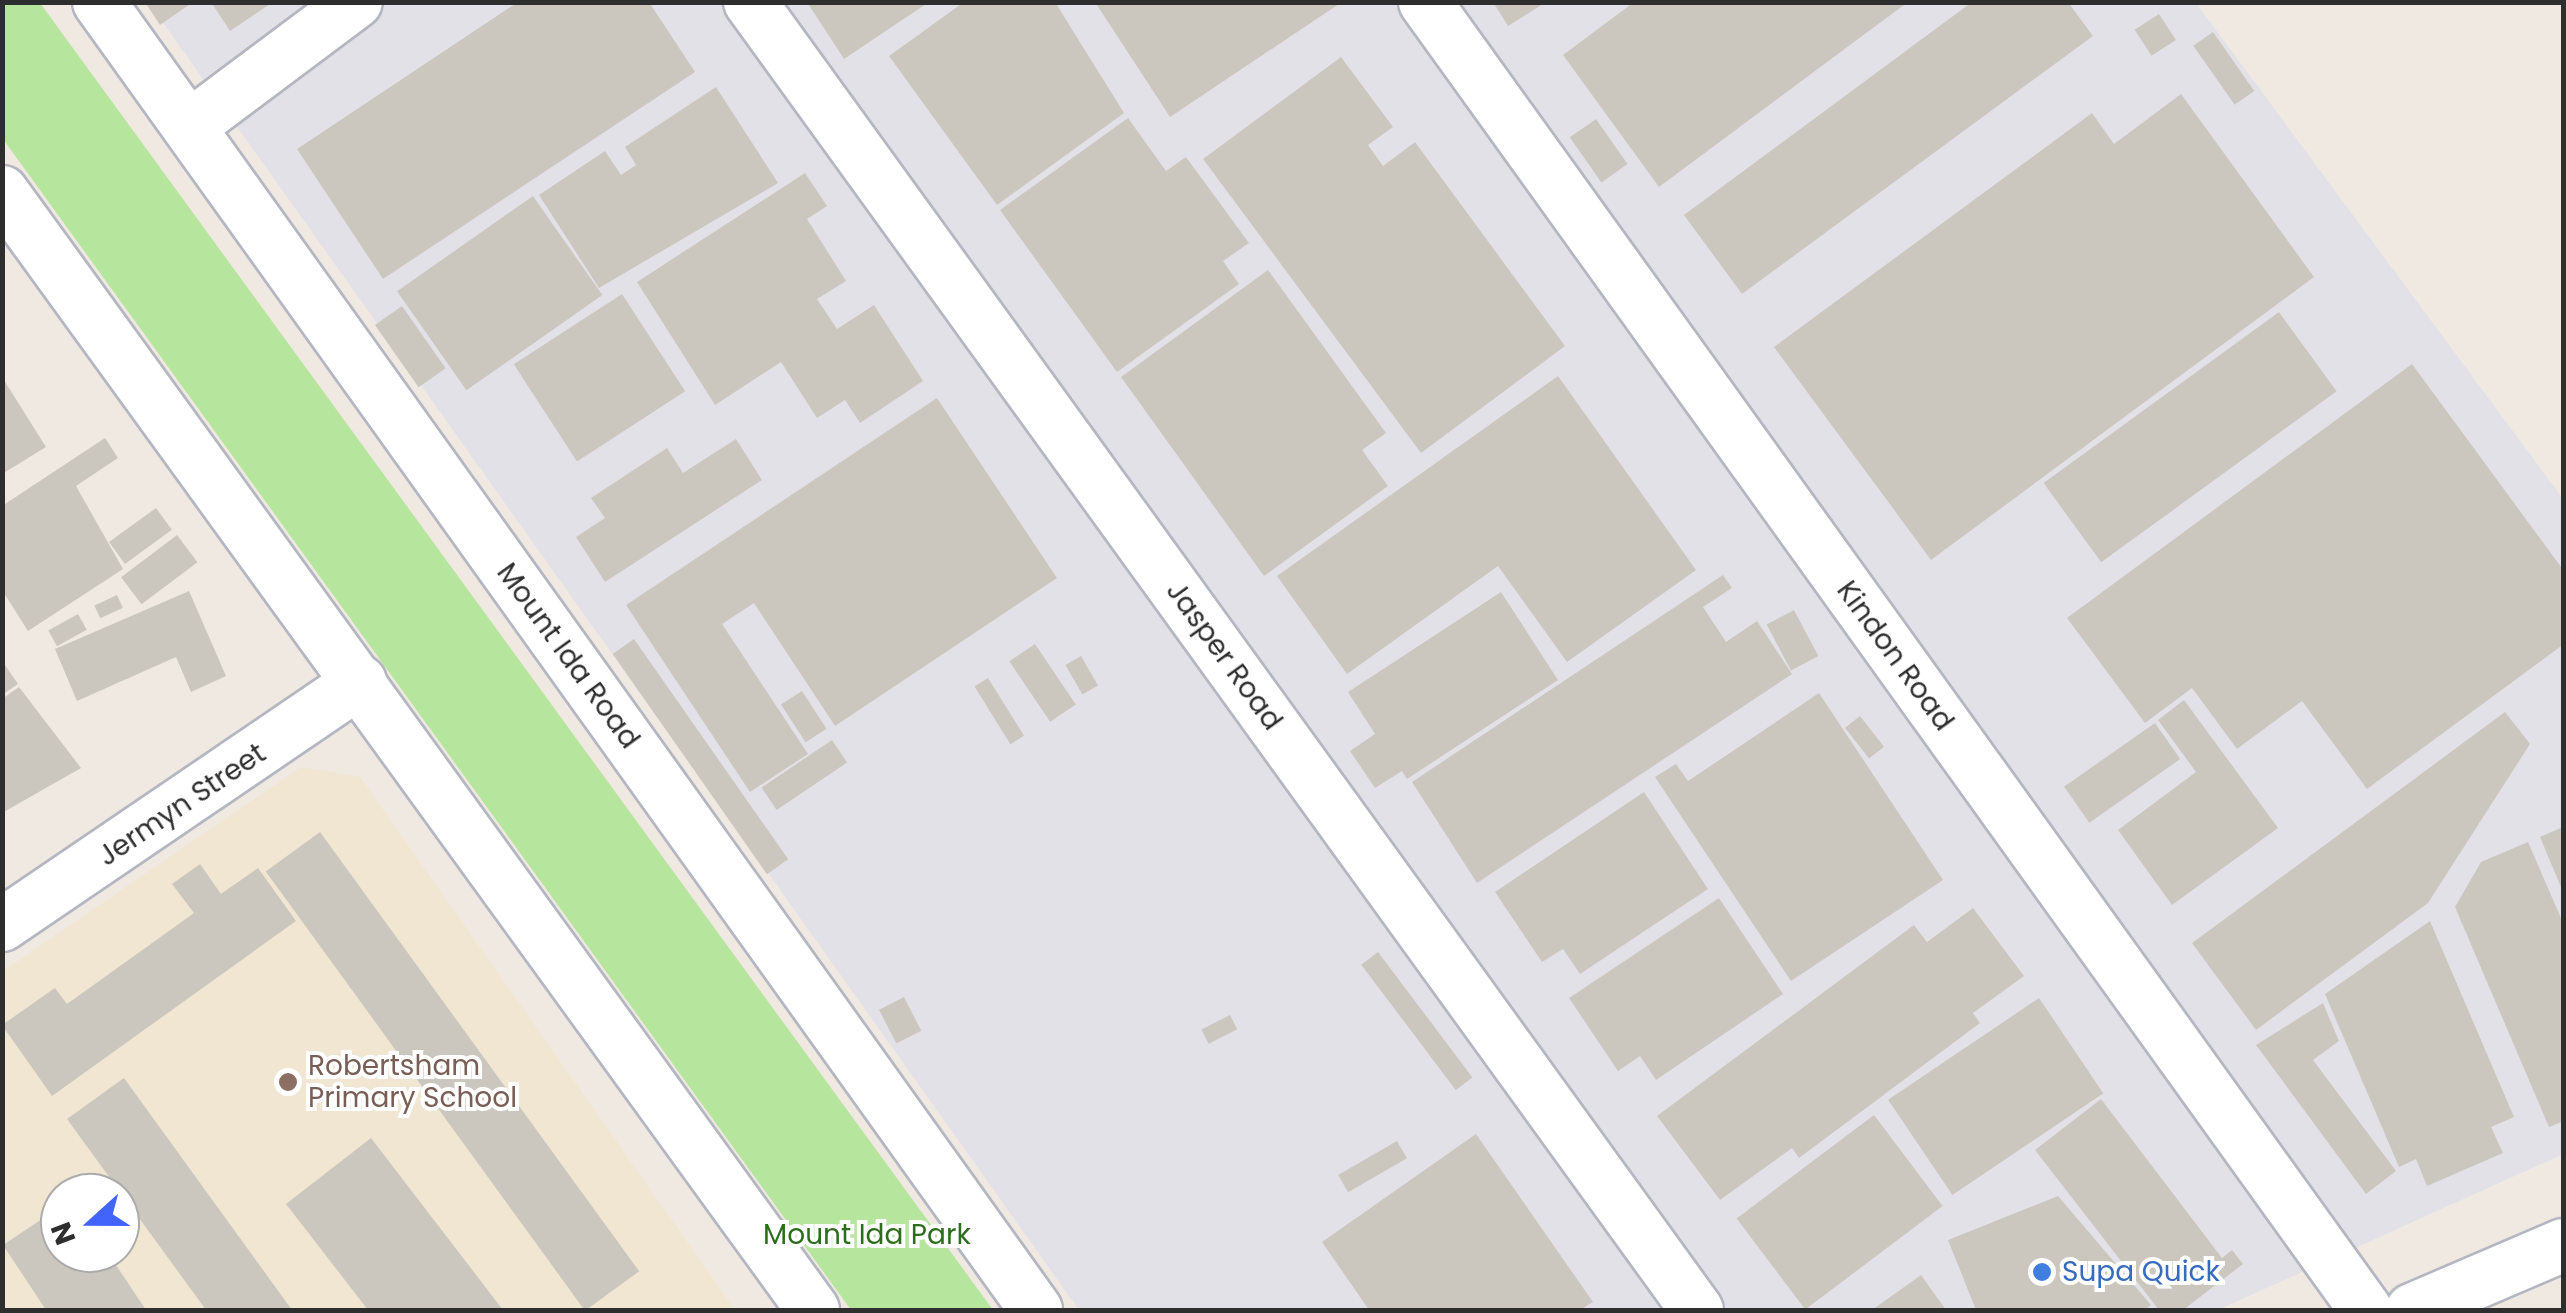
<!DOCTYPE html>
<html>
<head>
<meta charset="utf-8">
<style>
  body { margin:0 }
  #map { position:relative; width:2566px; height:1313px; overflow:hidden; background:#efe9e1; font-family:Poppins,sans-serif }
  div>[style] { position:absolute }
  .industrial>* { inset:0; background:#e3e1e8 }
  .education>* { inset:0; background:#f0e6d1 }
  .green>* { inset:0; background:#b6e59e }
  .building>* { inset:0; background:#cbc7bf; transform-origin:0 0 }
  .roads { filter:drop-shadow(2px 0 #b4b7c1) drop-shadow(-2px 0 #b4b7c1) drop-shadow(0 2px #b4b7c1) drop-shadow(0 -2px #b4b7c1) }
  .minor>* { height:52px; margin:-26px; padding:0 26px; transform-origin:26px; border-radius:26px; background:#fff }
  .dots>* { width:28px; height:28px; translate:-50% -50%; box-sizing:border-box; border:5px solid #fff; border-radius:50% }
  span { translate:-50% -50%; white-space:nowrap; text-align:center; line-height:1.15; -webkit-text-stroke:8px #fff; paint-order:stroke }
  .street-label { font-size:28px; color:#2e2e2e }
  .education-label { font-size:28px; color:#785e54 }
  .left { translate:0 -50%; text-align:left }
  .park-label { font-size:28px; color:#2c6e1b }
  .shop-label { font-size:28px; color:#366cbe }
  .frame { position:absolute; inset:0; border:5px solid #2e2e2e; pointer-events:none }
  .north { position:absolute; left:40px; top:1173px; width:100px; height:100px; box-sizing:border-box; background:#fff; border:2px solid #ababab; border-radius:50%; rotate:249deg; font-size:28px; font-weight:700; line-height:40px; text-align:center; color:#2e2e2e }
  .north::after { content:''; display:block; margin:auto; width:35px; height:45px; background:#4264fb; clip-path:polygon(50% 0,100% 100%,50% 72%,0 100%) }
</style>
</head>
<body>
<div id="map">
  <div class="industrial">
    <div style="clip-path:polygon(149px 3px,2196px 3px,2563px 499px,2563px 1154px,2218px 1310px,1079px 1310px)"></div>
  </div>
  <div class="education">
    <div style="clip-path:polygon(evenodd,301px 767px,360px 777px,735px 1310px,3px 1310px,2px 972px,301px 767px,60px 1193px,120px 1193px,120px 1253px,60px 1253px,60px 1193px)"></div>
  </div>
  <div class="green">
    <div style="clip-path:polygon(2px 3px,40px 3px,993px 1310px,851px 1310px,3px 139px)"></div>
  </div>
  <div class="building">
    <div style="clip-path:polygon(145px 2px,193px 2px,160px 25px)"></div>
    <div style="clip-path:polygon(211px 2px,273px 2px,230px 31px)"></div>
    <div style="clip-path:polygon(518px 2px,649px 2px,695px 72px,383px 279px,297px 149px)"></div>
    <div style="clip-path:polygon(807px 2px,929px 2px,844px 59px)"></div>
    <div style="clip-path:polygon(964px 2px,1055px 2px,1124px 113px,997px 205px,889px 56px)"></div>
    <div style="clip-path:polygon(1095px 2px,1342px 2px,1170px 117px)"></div>
    <div style="clip-path:polygon(1493px 2px,1546px 2px,1508px 26px)"></div>
    <div style="clip-path:polygon(1634px 2px,1908px 2px,1659px 187px,1563px 55px)"></div>
    <div style="clip-path:polygon(1972px 2px,2068px 2px,2093px 36px,1742px 294px,1684px 215px)"></div>
    <div style="left:2159px;top:14px;width:31px;height:29px;rotate:57deg"></div>
    <div style="left:2213px;top:32px;width:72px;height:24px;rotate:55deg"></div>
    <div style="clip-path:polygon(1341px 57px,1393px 127px,1368px 145px,1383px 166px,1415px 142px,1565px 346px,1421px 453px,1203px 159px)"></div>
    <div style="clip-path:polygon(716px 87px,778px 183px,599px 288px,539px 195px,605px 151px,621px 175px,636px 165px,625px 147px)"></div>
    <div style="clip-path:polygon(2181px 94px,2314px 277px,1931px 560px,1774px 347px,2092px 113px,2114px 144px)"></div>
    <div style="clip-path:polygon(1128px 118px,1166px 171px,1186px 157px,1249px 243px,1223px 261px,1239px 284px,1117px 372px,1000px 210px)"></div>
    <div style="left:1596px;top:119px;width:55px;height:32px;rotate:55deg"></div>
    <div style="clip-path:polygon(805px 173px,827px 206px,807px 219px,846px 281px,817px 299px,837px 329px,874px 305px,923px 381px,860px 423px,845px 400px,817px 418px,781px 362px,715px 405px,637px 282px)"></div>
    <div style="left:533px;top:196px;width:121px;height:166px;rotate:55deg"></div>
    <div style="clip-path:polygon(1268px 270px,1386px 433px,1362px 450px,1388px 486px,1264px 576px,1121px 377px)"></div>
    <div style="left:622px;top:294px;width:116px;height:129px;rotate:57deg"></div>
    <div style="left:402px;top:306px;width:76px;height:33px;rotate:55deg"></div>
    <div style="left:2279px;top:312px;width:98px;height:291px;rotate:54deg"></div>
    <div style="clip-path:polygon(2412px 364px,2564px 571px,2564px 644px,2367px 789px,2302px 701px,2237px 749px,2192px 688px,2145px 723px,2067px 618px)"></div>
    <div style="clip-path:polygon(1558px 376px,1696px 570px,1567px 662px,1498px 566px,1347px 674px,1277px 576px)"></div>
    <div style="clip-path:polygon(2px 377px,46px 447px,2px 474px)"></div>
    <div style="clip-path:polygon(937px 398px,1057px 578px,835px 726px,754px 603px,722px 624px,808px 754px,750px 792px,626px 605px)"></div>
    <div style="clip-path:polygon(105px 438px,118px 458px,76px 486px,123px 569px,28px 631px,2px 590px,2px 506px)"></div>
    <div style="clip-path:polygon(736px 439px,762px 480px,605px 582px,576px 537px,605px 518px,591px 498px,667px 448px,683px 473px)"></div>
    <div style="left:156px;top:508px;width:27px;height:58px;rotate:54deg"></div>
    <div style="left:177px;top:535px;width:34px;height:70px;rotate:53deg"></div>
    <div style="clip-path:polygon(1723px 575px,1732px 588px,1703px 607px,1726px 642px,1757px 621px,1792px 674px,1477px 883px,1412px 782px)"></div>
    <div style="clip-path:polygon(189px 591px,226px 676px,191px 692px,176px 657px,77px 701px,55px 649px)"></div>
    <div style="clip-path:polygon(1501px 592px,1558px 680px,1407px 779px,1402px 771px,1375px 788px,1350px 751px,1375px 734px,1348px 692px)"></div>
    <div style="left:117px;top:595px;width:14px;height:25px;rotate:65deg"></div>
    <div style="left:1794px;top:610px;width:52px;height:31px;rotate:62deg"></div>
    <div style="left:78px;top:614px;width:18px;height:34px;rotate:61deg"></div>
    <div style="left:634px;top:639px;width:269px;height:26px;rotate:55deg"></div>
    <div style="left:1035px;top:644px;width:73px;height:31px;rotate:56deg"></div>
    <div style="left:1081px;top:656px;width:34px;height:18px;rotate:60deg"></div>
    <div style="clip-path:polygon(5px 665px,18px 684px,2px 695px,2px 667px)"></div>
    <div style="left:988px;top:678px;width:68px;height:16px;rotate:58deg"></div>
    <div style="clip-path:polygon(19px 687px,81px 768px,2px 813px,2px 699px)"></div>
    <div style="left:802px;top:691px;width:45px;height:25px;rotate:57deg"></div>
    <div style="clip-path:polygon(1819px 693px,1943px 880px,1791px 981px,1655px 777px,1676px 764px,1688px 781px)"></div>
    <div style="clip-path:polygon(2184px 700px,2278px 828px,2172px 905px,2118px 830px,2196px 772px,2158px 720px)"></div>
    <div style="clip-path:polygon(2505px 712px,2530px 744px,2428px 903px,2256px 1030px,2192px 943px)"></div>
    <div style="left:1860px;top:716px;width:39px;height:19px;rotate:52deg"></div>
    <div style="left:2155px;top:723px;width:44px;height:111px;rotate:55deg"></div>
    <div style="left:832px;top:740px;width:27px;height:85px;rotate:56deg"></div>
    <div style="clip-path:polygon(1644px 792px,1708px 889px,1580px 974px,1563px 949px,1542px 962px,1495px 892px)"></div>
    <div style="clip-path:polygon(2563px 827px,2563px 892px,2540px 837px)"></div>
    <div style="left:320px;top:832px;width:543px;height:67px;rotate:54deg"></div>
    <div style="clip-path:polygon(2528px 842px,2564px 925px,2564px 1121px,2549px 1127px,2455px 907px,2481px 862px)"></div>
    <div style="clip-path:polygon(200px 864px,221px 894px,258px 868px,296px 921px,52px 1096px,2px 1025px,55px 988px,67px 1004px,194px 913px,172px 884px)"></div>
    <div style="clip-path:polygon(1719px 898px,1783px 994px,1656px 1080px,1640px 1056px,1618px 1071px,1569px 998px)"></div>
    <div style="clip-path:polygon(1973px 908px,2024px 976px,1973px 1013px,1980px 1023px,1799px 1158px,1792px 1148px,1720px 1200px,1657px 1116px,1914px 925px,1927px 942px)"></div>
    <div style="clip-path:polygon(2430px 921px,2514px 1117px,2491px 1127px,2503px 1153px,2427px 1186px,2416px 1159px,2399px 1167px,2325px 994px)"></div>
    <div style="left:1378px;top:952px;width:157px;height:21px;rotate:53deg"></div>
    <div style="left:904px;top:997px;width:38px;height:28px;rotate:63deg"></div>
    <div style="left:2039px;top:998px;width:115px;height:182px;rotate:56deg"></div>
    <div style="clip-path:polygon(2323px 1003px,2339px 1041px,2313px 1060px,2396px 1171px,2366px 1194px,2256px 1045px)"></div>
    <div style="left:1230px;top:1015px;width:16px;height:32px;rotate:63deg"></div>
    <div style="clip-path:polygon(124px 1078px,292px 1310px,206px 1310px,67px 1119px)"></div>
    <div style="clip-path:polygon(2101px 1099px,2222px 1258px,2232px 1250px,2243px 1264px,2183px 1310px,2159px 1310px,2035px 1150px)"></div>
    <div style="left:1874px;top:1115px;width:114px;height:172px;rotate:53deg"></div>
    <div style="clip-path:polygon(1476px 1134px,1593px 1302px,1580px 1310px,1369px 1310px,1322px 1242px)"></div>
    <div style="clip-path:polygon(371px 1138px,503px 1310px,368px 1310px,286px 1204px)"></div>
    <div style="left:1397px;top:1141px;width:20px;height:68px;rotate:60deg"></div>
    <div style="clip-path:polygon(2058px 1196px,2151px 1305px,2145px 1310px,1976px 1310px,1948px 1240px)"></div>
    <div style="clip-path:polygon(60px 1207px,60px 1253px,108px 1253px,146px 1310px,46px 1310px,3px 1245px)"></div>
    <div style="clip-path:polygon(1921px 1275px,1946px 1310px,1872px 1310px)"></div>
  </div>
  <div class="roads">
    <div class="minor">
      <div style="left:99px;top:2px;width:1609px;rotate:54.38deg"></div>
      <div style="left:750px;top:2px;width:1615px;rotate:54.1deg"></div>
      <div style="left:1425px;top:2px;width:1611px;rotate:54.27deg"></div>
      <div style="left:190px;top:126px;width:207px;rotate:-36.8deg"></div>
      <div style="left:2px;top:192px;width:1381px;rotate:54.04deg"></div>
      <div style="left:2px;top:925px;width:433px;rotate:-34.2deg"></div>
      <div style="left:2412px;top:1310px;width:165px;rotate:-23.2deg"></div>
    </div>
  </div>
  <div class="dots">
    <div style="left:288px;top:1082px;background:#8d6e63"></div>
    <div style="left:2042px;top:1272px;background:#3f7fe0"></div>
  </div>
  <div class="street-label">
    <span style="left:568px;top:656px;rotate:54deg">Mount Ida Road</span>
    <span style="left:1224px;top:656px;rotate:54deg">Jasper Road</span>
    <span style="left:1895px;top:656px;rotate:54deg">Kindon Road</span>
    <span style="left:182px;top:805px;rotate:-34deg">Jermyn Street</span>
  </div>
  <div class="education-label">
    <span class="left" style="left:308px;top:1082px">Robertsham<br>Primary School</span>
  </div>
  <div class="park-label">
    <span style="left:867px;top:1235px">Mount Ida Park</span>
  </div>
  <div class="shop-label">
    <span class="left" style="left:2062px;top:1272px">Supa Quick</span>
  </div>
  <div class="frame"></div>
  <div class="north">N</div>
</div>
</body>
</html>
